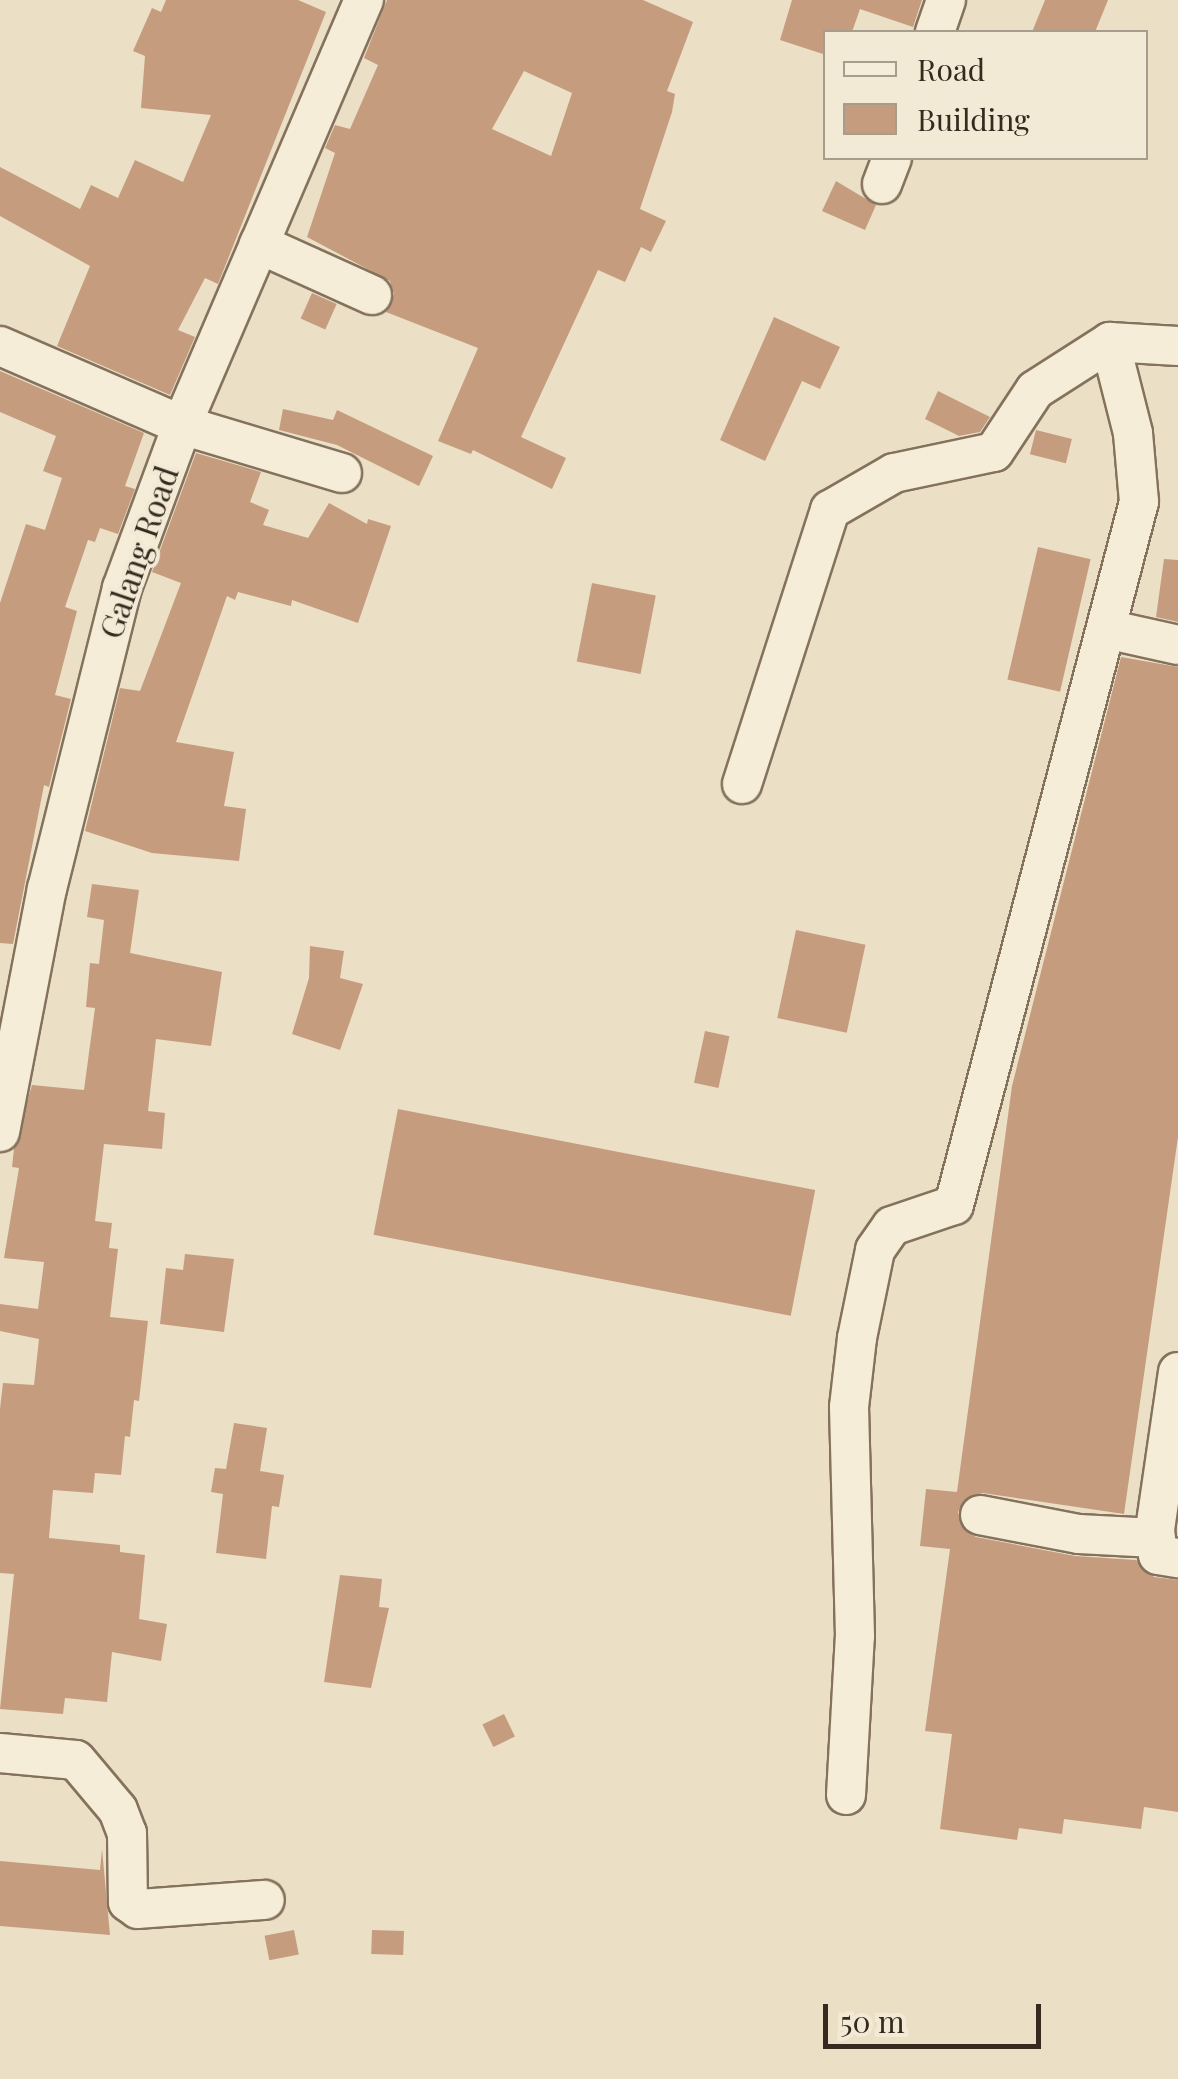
<!DOCTYPE html>
<html>
<head>
<meta charset="utf-8">
<style>
  body { margin:0 }
  #map { position:relative; width:1178px; height:2079px; overflow:hidden; background:#ebdfc6; font-family:"Playfair Display",serif }
  div>[style] { position:absolute }
  .building>* { inset:0; background:#c69c7f; transform-origin:0 0 }
  .roads { filter:drop-shadow(2px 0 #84725d) drop-shadow(-2px 0 #84725d) drop-shadow(0 2px #84725d) drop-shadow(0 -2px #84725d) }
  .minor>* { height:38px; margin:-19px; padding:0 19px; transform-origin:19px; border-radius:19px; background:#f6edd8 }
  span { translate:-50% -50%; white-space:nowrap; text-align:center; line-height:1.15; -webkit-text-stroke:8px #f3ead5; paint-order:stroke }
  .street-label { font-size:32px; color:#362a20 }
  .legend { position:absolute; left:823px; top:30px; width:325px; height:130px; box-sizing:border-box; background:#f3ead5; border:2px solid #a79d8d; margin:0; padding:12px 18px; list-style:none; font-size:30px; color:#362a20 }
  .legend li { display:flex; align-items:center; gap:20px; height:50px }
  .legend b { width:50px; border:2px solid #a79d8d }
  .scale { position:absolute; left:823px; top:2004px; width:218px; height:45px; box-sizing:border-box; border:5px solid #362a20; border-top:0; padding-left:12px; font-size:30px; line-height:35px; white-space:nowrap; color:#362a20; -webkit-text-stroke:8px #f3ead5; paint-order:stroke }
</style>
</head>
<body>
<div id="map">
  <div class="building">
    <div style="clip-path:polygon(166px 0,298px 0,326px 12px,218px 284px,205px 278px,178px 330px,195px 337px,170px 395px,57px 346px,90px 266px,0 216px,0 167px,80px 209px,91px 185px,118px 198px,135px 160px,183px 182px,211px 115px,141px 108px,145px 56px,133px 51px,152px 8px,161px 12px)"></div>
    <div style="clip-path:polygon(evenodd,387px 0,643px 0,693px 22px,667px 91px,675px 94px,672px 112px,640px 209px,666px 221px,651px 252px,641px 247px,625px 282px,598px 270px,521px 437px,566px 458px,552px 489px,473px 450px,471px 454px,438px 441px,478px 348px,386px 312px,394px 294px,390px 281px,307px 237px,335px 153px,325px 148px,335px 125px,350px 129px,378px 65px,364px 58px,387px 0,524px 71px,572px 93px,551px 156px,492px 129px,524px 71px)"></div>
    <div style="clip-path:polygon(792px 0,922px 0,913px 27px,860px 9px,852px 32px,826px 32px,826px 55px,780px 40px)"></div>
    <div style="clip-path:polygon(1045px 0,1108px 0,1095px 32px,1032px 32px)"></div>
    <div style="clip-path:polygon(836px 181px,876px 205px,865px 230px,822px 211px)"></div>
    <div style="left:312px;top:293px;width:27px;height:28px;rotate:24deg"></div>
    <div style="clip-path:polygon(774px 317px,840px 347px,820px 389px,802px 381px,765px 461px,720px 440px)"></div>
    <div style="clip-path:polygon(0 371px,144px 433px,125px 486px,135px 489px,118px 534px,100px 528px,95px 542px,88px 540px,65px 607px,77px 611px,55px 695px,71px 699px,49px 787px,44px 785px,13px 944px,0 943px,0 603px,26px 524px,45px 530px,62px 478px,43px 471px,56px 436px,0 412px)"></div>
    <div style="clip-path:polygon(938px 391px,990px 417px,980px 432px,959px 436px,925px 419px)"></div>
    <div style="clip-path:polygon(283px 409px,333px 420px,337px 410px,433px 456px,419px 486px,337px 445px,279px 430px)"></div>
    <div style="left:1036px;top:430px;width:37px;height:25px;rotate:14deg"></div>
    <div style="clip-path:polygon(196px 453px,261px 472px,250px 502px,269px 510px,263px 525px,308px 538px,329px 503px,367px 524px,368px 519px,391px 526px,358px 623px,292px 600px,291px 606px,238px 592px,235px 600px,227px 596px,176px 742px,234px 752px,224px 806px,246px 809px,239px 861px,152px 853px,85px 831px,120px 688px,140px 691px,181px 583px,152px 572px)"></div>
    <div style="left:1038px;top:547px;width:54px;height:136px;rotate:13deg"></div>
    <div style="clip-path:polygon(1164px 559px,1178px 560px,1178px 622px,1156px 617px)"></div>
    <div style="left:592px;top:583px;width:65px;height:80px;rotate:11deg"></div>
    <div style="clip-path:polygon(1121px 657px,1178px 667px,1178px 1137px,1124px 1514px,983px 1493px,964px 1500px,958px 1512px,965px 1531px,976px 1537px,1075px 1556px,1136px 1560px,1154px 1577px,1178px 1580px,1178px 1812px,1144px 1807px,1141px 1829px,1064px 1819px,1062px 1834px,1019px 1828px,1017px 1840px,940px 1829px,952px 1734px,925px 1731px,950px 1549px,920px 1546px,926px 1489px,957px 1492px,1012px 1086px)"></div>
    <div style="clip-path:polygon(92px 884px,139px 890px,130px 953px,222px 972px,211px 1046px,156px 1039px,148px 1111px,165px 1113px,162px 1149px,104px 1144px,95px 1221px,112px 1223px,109px 1248px,118px 1249px,110px 1317px,148px 1321px,139px 1401px,134px 1400px,130px 1437px,125px 1436px,121px 1475px,95px 1473px,93px 1493px,53px 1490px,49px 1538px,120px 1545px,120px 1552px,145px 1555px,139px 1619px,167px 1624px,161px 1661px,112px 1652px,107px 1702px,65px 1698px,63px 1714px,0 1709px,14px 1574px,0 1573px,0 1409px,3px 1383px,34px 1385px,39px 1339px,0 1331px,0 1304px,38px 1309px,44px 1262px,4px 1258px,19px 1168px,12px 1167px,14px 1149px,32px 1085px,84px 1090px,95px 1008px,86px 1007px,90px 963px,99px 964px,104px 920px,87px 917px)"></div>
    <div style="left:796px;top:930px;width:71px;height:90px;rotate:12deg"></div>
    <div style="clip-path:polygon(310px 946px,344px 951px,340px 978px,363px 984px,340px 1050px,292px 1034px,309px 978px)"></div>
    <div style="left:705px;top:1031px;width:25px;height:53px;rotate:12deg"></div>
    <div style="left:398px;top:1109px;width:425px;height:128px;rotate:11deg"></div>
    <div style="clip-path:polygon(185px 1254px,234px 1259px,224px 1332px,160px 1324px,166px 1268px,183px 1270px)"></div>
    <div style="clip-path:polygon(234px 1423px,267px 1428px,260px 1471px,284px 1475px,279px 1507px,272px 1506px,266px 1559px,216px 1553px,223px 1494px,211px 1492px,215px 1468px,226px 1469px)"></div>
    <div style="clip-path:polygon(340px 1575px,382px 1579px,379px 1607px,389px 1608px,371px 1688px,324px 1682px)"></div>
    <div style="left:504px;top:1714px;width:25px;height:24px;rotate:64deg"></div>
    <div style="clip-path:polygon(102px 1849px,110px 1935px,0 1926px,0 1861px,100px 1870px)"></div>
    <div style="left:294px;top:1930px;width:25px;height:30px;rotate:79deg"></div>
    <div style="left:372px;top:1930px;width:32px;height:24px;rotate:2deg"></div>
  </div>
  <div class="roads">
    <div class="minor">
      <div style="left:935px;top:32px;width:34px;rotate:-71deg"></div>
      <div style="left:882px;top:184px;width:28px;rotate:-69deg"></div>
      <div style="left:259px;top:244px;width:124px;rotate:24.3deg"></div>
      <div style="left:0;top:346px;width:198px;rotate:23.5deg"></div>
      <div style="left:182px;top:425px;width:167px;rotate:16.7deg"></div>
      <div style="left:1106px;top:629px;width:74px;rotate:12.5deg"></div>
      <div style="left:742px;top:784px;width:288px;rotate:-72.2deg"></div>
      <div style="left:830px;top:510px;width:74px;rotate:-30deg"></div>
      <div style="left:894px;top:473px;width:102px;rotate:-11.9deg"></div>
      <div style="left:994px;top:452px;width:74px;rotate:-56.5deg"></div>
      <div style="left:1035px;top:390px;width:89px;rotate:-32.6deg"></div>
      <div style="left:1110px;top:342px;width:68px;rotate:3.4deg"></div>
      <div style="left:0;top:1132px;width:248px;rotate:-79.1deg"></div>
      <div style="left:47px;top:889px;width:310px;rotate:-76deg"></div>
      <div style="left:122px;top:588px;width:184px;rotate:-69.7deg"></div>
      <div style="left:186px;top:415px;width:452px;rotate:-66.8deg"></div>
      <div style="left:1178px;top:1372px;width:160px;rotate:98.3deg"></div>
      <div style="left:1155px;top:1530px;width:25px;rotate:83deg"></div>
      <div style="left:1158px;top:1555px;width:20px;rotate:9deg"></div>
      <div style="left:980px;top:1515px;width:101px;rotate:10.9deg"></div>
      <div style="left:1079px;top:1534px;width:76px;rotate:3deg"></div>
      <div style="left:0;top:1753px;width:76px;rotate:5.3deg"></div>
      <div style="left:76px;top:1760px;width:65px;rotate:50deg"></div>
      <div style="left:118px;top:1810px;width:25px;rotate:69deg"></div>
      <div style="left:127px;top:1833px;width:69px;rotate:89.2deg"></div>
      <div style="left:128px;top:1902px;width:12px;rotate:35deg"></div>
      <div style="left:138px;top:1909px;width:127px;rotate:-4.1deg"></div>
      <div style="left:846px;top:1795px;width:159px;rotate:-86.8deg"></div>
      <div style="left:855px;top:1636px;width:229px;rotate:-91.5deg"></div>
      <div style="left:849px;top:1407px;width:69px;rotate:-83.4deg"></div>
      <div style="left:857px;top:1338px;width:90px;rotate:-78.4deg"></div>
      <div style="left:875px;top:1250px;width:29px;rotate:-55deg"></div>
      <div style="left:892px;top:1226px;width:65px;rotate:-18.7deg"></div>
      <div style="left:954px;top:1205px;width:727px;rotate:-75.26deg"></div>
      <div style="left:1139px;top:502px;width:69px;rotate:-95deg"></div>
      <div style="left:1133px;top:433px;width:94px;rotate:-104.2deg"></div>
    </div>
  </div>
  <div class="street-label">
    <span style="left:138px;top:552px;rotate:-71deg">Galang Road</span>
  </div>
  <ul class="legend">
  <li><b style="height:12px;background:#f6edd8"></b>Road</li>
  <li><b style="height:28px;background:#c69c7f"></b>Building</li>
  </ul>
  <div class="scale">50 m</div>
</div>
</body>
</html>
